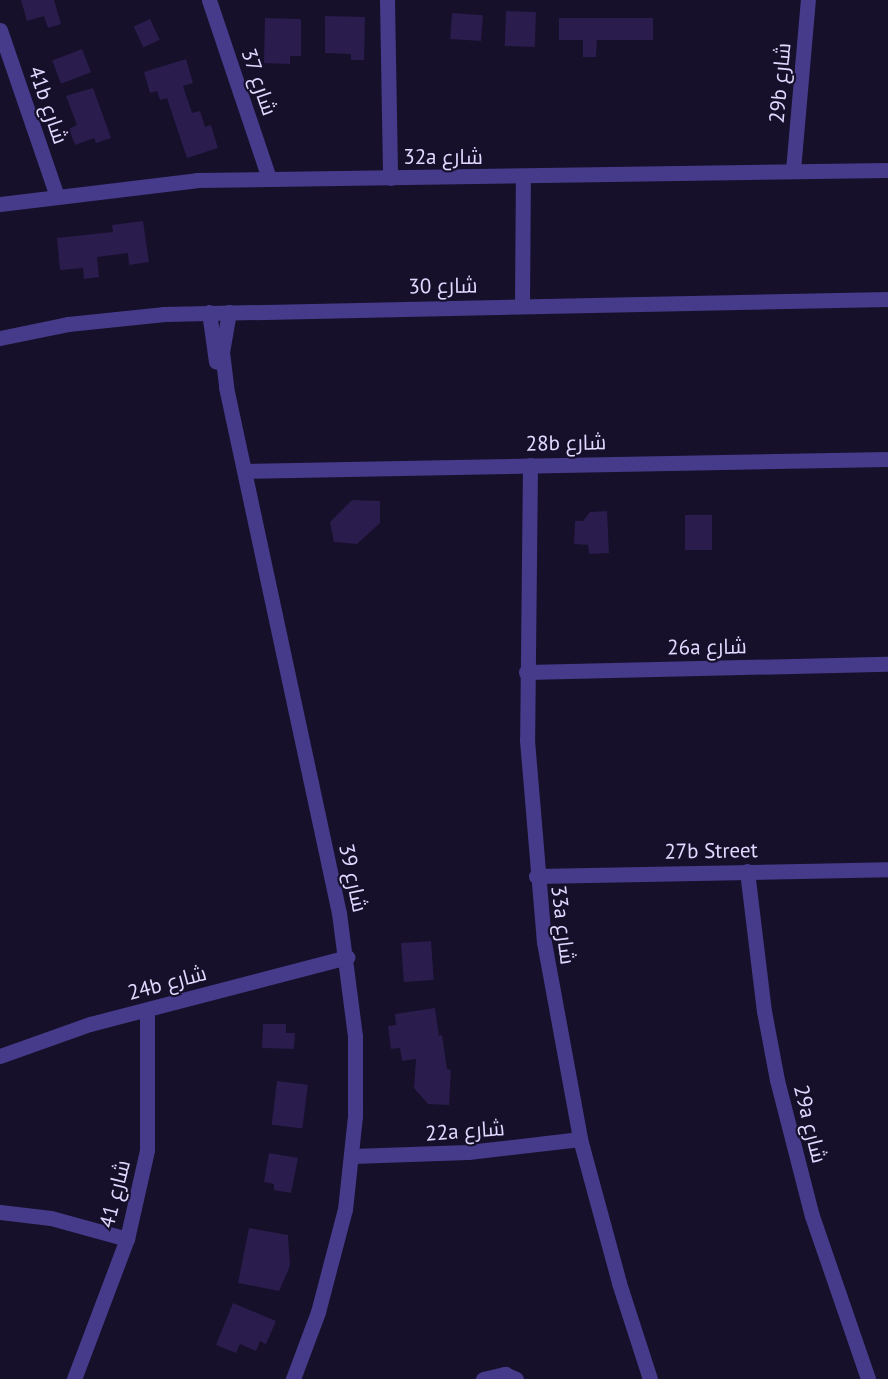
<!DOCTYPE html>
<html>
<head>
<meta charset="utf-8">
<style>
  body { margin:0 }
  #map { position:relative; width:888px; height:1379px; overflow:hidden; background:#17102a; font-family:"PT Sans",Cairo,sans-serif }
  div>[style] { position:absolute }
  .building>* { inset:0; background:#2a1c4c; transform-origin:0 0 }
  .minor>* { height:15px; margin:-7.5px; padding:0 7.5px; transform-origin:7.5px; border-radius:7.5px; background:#453b8a }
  span { translate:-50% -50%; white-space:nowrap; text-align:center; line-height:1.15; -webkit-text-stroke:4.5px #17102a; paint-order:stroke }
  .street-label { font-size:21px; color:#e1d9ff }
</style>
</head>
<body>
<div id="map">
  <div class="building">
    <div style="clip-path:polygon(21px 0,54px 0,61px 24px,48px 28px,44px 16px,27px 21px)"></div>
    <div style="left:506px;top:11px;width:30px;height:35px;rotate:2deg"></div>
    <div style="left:452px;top:13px;width:31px;height:26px;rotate:4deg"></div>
    <div style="clip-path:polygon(325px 16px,365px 17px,364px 60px,351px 60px,351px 54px,325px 53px)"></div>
    <div style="clip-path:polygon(265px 18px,301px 19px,301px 56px,290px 56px,290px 64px,264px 63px)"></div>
    <div style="clip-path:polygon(559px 18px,653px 18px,653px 40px,597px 40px,596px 57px,583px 57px,583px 40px,559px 40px)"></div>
    <div style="left:150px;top:19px;width:23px;height:18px;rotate:65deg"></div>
    <div style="left:82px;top:49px;width:25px;height:32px;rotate:69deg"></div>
    <div style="clip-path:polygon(186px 59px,193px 83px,183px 86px,192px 113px,200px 111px,205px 127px,211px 125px,218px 148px,187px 158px,167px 98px,160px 100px,157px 91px,150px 93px,144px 72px)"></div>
    <div style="clip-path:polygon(93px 88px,111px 138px,96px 143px,94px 138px,75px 145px,69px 129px,77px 125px,66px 96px)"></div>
    <div style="clip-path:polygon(143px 221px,149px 262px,129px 265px,128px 253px,97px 257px,99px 277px,84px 279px,83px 268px,60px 270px,57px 238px,113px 232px,112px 225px)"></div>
    <div style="clip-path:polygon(352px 500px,380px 501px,380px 523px,357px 544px,334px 542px,330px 522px)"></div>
    <div style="clip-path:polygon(607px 511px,609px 553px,589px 554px,588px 545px,574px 544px,575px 521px,583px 521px,590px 512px)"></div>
    <div style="left:685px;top:515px;width:27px;height:35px"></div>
    <div style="left:431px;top:941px;width:39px;height:30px;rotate:86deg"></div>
    <div style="clip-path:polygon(435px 1008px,439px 1036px,442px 1035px,447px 1069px,451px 1070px,449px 1105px,428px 1104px,414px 1088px,416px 1059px,402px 1061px,400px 1048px,391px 1049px,388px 1026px,396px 1025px,395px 1014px)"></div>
    <div style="clip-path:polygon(263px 1024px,286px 1024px,286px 1033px,295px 1033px,294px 1049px,262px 1048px)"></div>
    <div style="left:277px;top:1081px;width:31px;height:44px;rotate:7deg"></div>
    <div style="clip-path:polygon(269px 1153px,298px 1158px,291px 1193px,274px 1190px,274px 1184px,264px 1182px)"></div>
    <div style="clip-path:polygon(249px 1228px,288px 1235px,290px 1266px,279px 1291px,238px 1283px)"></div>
    <div style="clip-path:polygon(233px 1303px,276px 1321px,266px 1344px,260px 1341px,256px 1351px,240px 1344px,236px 1353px,216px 1345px)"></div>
  </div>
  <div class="minor">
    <div style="left:209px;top:0;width:188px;rotate:71.4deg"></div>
    <div style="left:387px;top:0;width:178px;rotate:89deg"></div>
    <div style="left:0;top:30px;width:173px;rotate:71.1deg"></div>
    <div style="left:793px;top:170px;width:171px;rotate:-85deg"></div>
    <div style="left:0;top:204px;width:198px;rotate:-6.9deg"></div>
    <div style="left:197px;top:180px;width:691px;rotate:-0.83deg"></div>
    <div style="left:522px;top:306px;width:129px;rotate:-89.6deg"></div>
    <div style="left:209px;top:312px;width:50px;rotate:82deg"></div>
    <div style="left:229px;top:312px;width:41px;rotate:99.9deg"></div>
    <div style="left:222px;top:352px;width:35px;rotate:83deg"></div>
    <div style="left:226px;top:387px;width:538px;rotate:77.88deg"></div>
    <div style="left:339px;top:913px;width:124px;rotate:82.6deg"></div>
    <div style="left:355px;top:1036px;width:80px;rotate:90deg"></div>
    <div style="left:355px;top:1116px;width:94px;rotate:96.1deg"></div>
    <div style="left:345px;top:1209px;width:106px;rotate:104.7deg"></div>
    <div style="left:318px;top:1312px;width:72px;rotate:110.5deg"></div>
    <div style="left:0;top:338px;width:69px;rotate:-11.6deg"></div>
    <div style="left:68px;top:324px;width:97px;rotate:-5.9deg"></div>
    <div style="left:164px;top:314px;width:724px;rotate:-1.19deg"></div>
    <div style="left:530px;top:465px;width:275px;rotate:90.6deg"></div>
    <div style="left:527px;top:740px;width:203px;rotate:85.2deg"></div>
    <div style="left:544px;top:942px;width:200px;rotate:79.6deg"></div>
    <div style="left:580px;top:1139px;width:149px;rotate:74.8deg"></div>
    <div style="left:619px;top:1283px;width:101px;rotate:72.1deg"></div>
    <div style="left:245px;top:471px;width:643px;rotate:-1.07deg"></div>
    <div style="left:526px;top:672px;width:362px;rotate:-1.3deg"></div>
    <div style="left:747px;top:871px;width:141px;rotate:83.1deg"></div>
    <div style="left:764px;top:1011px;width:70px;rotate:79.3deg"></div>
    <div style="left:777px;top:1080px;width:140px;rotate:75.6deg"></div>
    <div style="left:812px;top:1216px;width:172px;rotate:71deg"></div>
    <div style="left:536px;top:876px;width:352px;rotate:-1.1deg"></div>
    <div style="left:0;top:1056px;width:96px;rotate:-19.6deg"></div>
    <div style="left:90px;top:1024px;width:266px;rotate:-14.6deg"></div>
    <div style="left:352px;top:1156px;width:116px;rotate:-2deg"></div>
    <div style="left:468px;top:1152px;width:113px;rotate:-6.6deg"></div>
    <div style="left:0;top:1212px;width:51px;rotate:6.7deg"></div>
    <div style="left:51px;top:1218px;width:79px;rotate:15.4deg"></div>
    <div style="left:74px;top:1379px;width:150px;rotate:-69.3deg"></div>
    <div style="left:127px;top:1239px;width:91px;rotate:-77.3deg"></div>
    <div style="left:147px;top:1150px;width:140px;rotate:-90deg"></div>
    <div style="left:483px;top:1379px;width:23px;rotate:-13deg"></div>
    <div style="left:505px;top:1374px;width:12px;rotate:24deg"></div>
  </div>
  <div class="street-label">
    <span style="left:259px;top:82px;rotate:71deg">شارع 37</span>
    <span style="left:780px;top:83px;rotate:-85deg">29b شارع</span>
    <span style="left:48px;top:105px;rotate:71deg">41b شارع</span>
    <span style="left:443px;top:157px">32a شارع</span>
    <span style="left:443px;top:286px;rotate:-1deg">شارع 30</span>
    <span style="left:566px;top:443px;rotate:-1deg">28b شارع</span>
    <span style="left:707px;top:647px;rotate:-1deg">26a شارع</span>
    <span style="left:711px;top:851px;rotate:-1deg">27b Street</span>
    <span style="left:353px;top:878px;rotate:78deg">شارع 39</span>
    <span style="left:563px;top:925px;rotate:83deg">33a شارع</span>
    <span style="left:167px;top:983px;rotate:-15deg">24b شارع</span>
    <span style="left:810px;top:1124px;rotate:76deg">29a شارع</span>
    <span style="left:465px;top:1131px;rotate:-4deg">22a شارع</span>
    <span style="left:115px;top:1194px;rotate:-76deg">شارع 41</span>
  </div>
</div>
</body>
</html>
